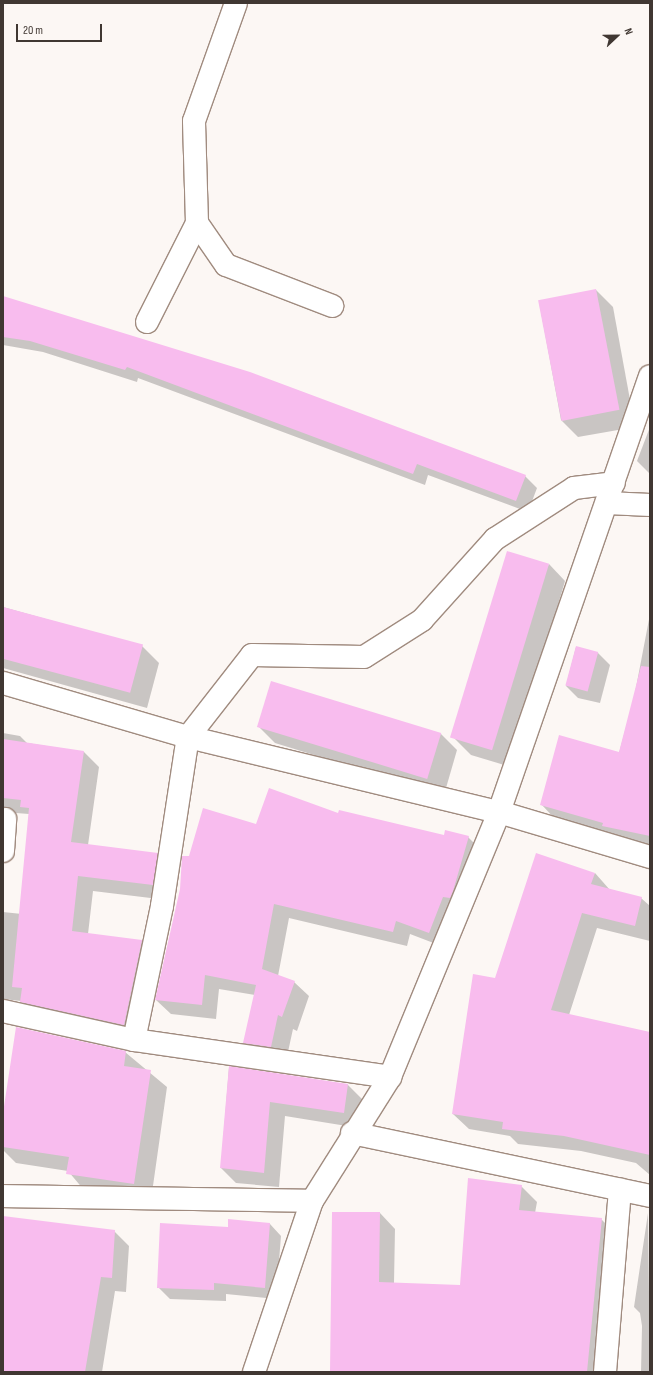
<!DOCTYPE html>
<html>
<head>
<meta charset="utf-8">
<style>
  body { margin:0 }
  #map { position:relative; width:653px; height:1375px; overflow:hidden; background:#fcf7f4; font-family:"Sofia Sans Condensed",sans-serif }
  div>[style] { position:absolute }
  .shadow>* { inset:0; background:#0003 }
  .building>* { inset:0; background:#f8bcee; transform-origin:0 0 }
  .roads { filter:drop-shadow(1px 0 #a08b7f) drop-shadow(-1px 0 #a08b7f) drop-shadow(0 1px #a08b7f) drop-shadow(0 -1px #a08b7f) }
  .minor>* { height:22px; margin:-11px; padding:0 11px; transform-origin:11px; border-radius:11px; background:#fff }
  span { translate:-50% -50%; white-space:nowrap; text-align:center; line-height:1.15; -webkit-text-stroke:4px #fcf7f4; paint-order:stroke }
  .frame { position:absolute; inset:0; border:4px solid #403732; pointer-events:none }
  .north { position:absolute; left:597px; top:16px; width:40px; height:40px; -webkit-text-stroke:3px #fcf7f4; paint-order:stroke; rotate:68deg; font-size:11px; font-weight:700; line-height:16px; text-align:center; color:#403732 }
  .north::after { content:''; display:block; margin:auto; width:14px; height:18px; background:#403732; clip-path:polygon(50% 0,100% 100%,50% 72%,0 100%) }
  .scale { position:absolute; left:16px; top:24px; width:86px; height:18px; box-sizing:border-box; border:2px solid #403732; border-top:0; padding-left:5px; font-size:12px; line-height:14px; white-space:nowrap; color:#403732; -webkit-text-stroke:3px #fcf7f4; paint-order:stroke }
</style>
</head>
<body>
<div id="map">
  <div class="shadow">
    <div style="clip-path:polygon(596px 290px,613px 307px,635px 427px,578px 437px,561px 420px,539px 301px)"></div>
    <div style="clip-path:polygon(3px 297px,525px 476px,537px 488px,528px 512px,428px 475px,425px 485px,138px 378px,137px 382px,43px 352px,3px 345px)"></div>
    <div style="clip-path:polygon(650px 427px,650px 474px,637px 461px)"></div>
    <div style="clip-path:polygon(549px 564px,565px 581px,511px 767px,471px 755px,454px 738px)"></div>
    <div style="clip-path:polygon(3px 607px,142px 646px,159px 663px,147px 708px,3px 668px)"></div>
    <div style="clip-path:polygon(650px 614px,650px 847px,556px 820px,541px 804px,619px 753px,634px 698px)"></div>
    <div style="clip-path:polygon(576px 647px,598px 653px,610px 665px,600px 703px,578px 698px,566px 686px)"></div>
    <div style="clip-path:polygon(258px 726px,441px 734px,457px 750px,444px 795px,275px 743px)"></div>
    <div style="clip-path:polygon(3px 733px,20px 736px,27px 743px,84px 752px,99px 767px,88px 845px,157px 854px,172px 868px,167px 900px,93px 891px,88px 934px,142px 941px,157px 956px,139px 1039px,36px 1016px,21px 1001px,3px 999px,3px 912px,22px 914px,29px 814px,3px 812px)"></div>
    <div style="clip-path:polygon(339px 815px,445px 836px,468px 837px,482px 851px,444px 947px,410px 934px,407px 946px,289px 918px,278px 976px,294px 982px,309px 996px,297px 1031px,293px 1029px,286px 1061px,258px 1057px,244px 1043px,255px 995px,219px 989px,216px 1019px,171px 1014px,156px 1000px,190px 858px,257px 825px)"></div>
    <div style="clip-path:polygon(595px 873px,610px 890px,641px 898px,650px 906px,650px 941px,597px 928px,569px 1015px,650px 1038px,650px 1175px,636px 1163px,581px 1151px,518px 1144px,510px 1136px,469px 1129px,453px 1114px,495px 980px)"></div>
    <div style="clip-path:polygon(125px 1052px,167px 1087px,151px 1200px,84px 1190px,68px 1171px,16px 1163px,3px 1150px,3px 1120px)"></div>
    <div style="clip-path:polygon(229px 1067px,348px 1085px,363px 1100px,359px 1128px,285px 1116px,279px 1187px,236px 1183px,221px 1168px)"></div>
    <div style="clip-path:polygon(521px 1186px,537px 1202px,535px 1213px,601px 1219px,617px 1235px,603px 1372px,330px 1372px,380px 1213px,395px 1229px,394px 1284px,461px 1286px)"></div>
    <div style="clip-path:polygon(648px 1213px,650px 1372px,641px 1372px,642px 1326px,640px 1313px,634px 1307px)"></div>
    <div style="clip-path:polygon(3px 1220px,114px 1231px,129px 1246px,126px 1292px,115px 1291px,102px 1372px,3px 1372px)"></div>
    <div style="clip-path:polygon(270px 1224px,281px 1236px,276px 1299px,226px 1294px,226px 1301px,170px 1299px,158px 1287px,229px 1228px)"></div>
  </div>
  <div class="building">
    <div style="left:596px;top:289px;width:123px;height:59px;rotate:79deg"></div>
    <div style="clip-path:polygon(3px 296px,250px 372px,526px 475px,516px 501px,417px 464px,413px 474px,127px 367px,125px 370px,30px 341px,3px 337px)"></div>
    <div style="left:507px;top:551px;width:44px;height:195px;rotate:17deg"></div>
    <div style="left:3px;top:607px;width:145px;height:50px;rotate:15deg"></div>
    <div style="left:576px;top:646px;width:23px;height:41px;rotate:15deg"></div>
    <div style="clip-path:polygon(641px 666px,650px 667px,650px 836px,602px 826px,603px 823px,540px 805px,559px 735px,619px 752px)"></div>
    <div style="left:271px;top:681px;width:178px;height:48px;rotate:17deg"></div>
    <div style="clip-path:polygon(3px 739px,84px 751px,71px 842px,158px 853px,153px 885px,78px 876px,72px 931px,142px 940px,124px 1025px,20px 1002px,22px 988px,12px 987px,29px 808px,20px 807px,21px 800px,3px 798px)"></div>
    <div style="clip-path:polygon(269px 788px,338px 813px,339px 810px,444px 835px,445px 830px,469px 836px,453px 891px,450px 898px,443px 897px,429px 933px,396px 921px,393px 932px,274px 904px,262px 969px,295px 981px,282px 1017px,278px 1015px,271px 1047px,243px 1043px,256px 985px,205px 975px,202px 1005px,155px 1000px,180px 889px,182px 856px,189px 856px,203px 808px,256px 824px)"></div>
    <div style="clip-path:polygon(536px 853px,595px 873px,591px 884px,642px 897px,635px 926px,582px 913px,551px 1010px,650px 1032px,650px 1155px,564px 1136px,502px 1129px,503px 1122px,452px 1114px,473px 974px,495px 978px)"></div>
    <div style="clip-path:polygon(16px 1027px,126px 1051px,124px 1066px,151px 1070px,134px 1184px,66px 1174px,69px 1157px,3px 1147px,3px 1113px)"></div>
    <div style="clip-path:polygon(229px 1066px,348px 1084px,344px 1113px,270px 1102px,264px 1173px,220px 1168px)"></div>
    <div style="clip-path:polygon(468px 1178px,522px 1185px,519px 1210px,602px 1218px,587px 1372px,330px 1372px,332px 1212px,380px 1212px,379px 1282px,460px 1285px)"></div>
    <div style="clip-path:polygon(3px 1216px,115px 1230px,112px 1278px,101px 1277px,85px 1372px,3px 1372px)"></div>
    <div style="clip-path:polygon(228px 1219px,270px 1223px,265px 1288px,214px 1283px,214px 1290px,157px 1288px,160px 1223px,228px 1227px)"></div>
  </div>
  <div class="roads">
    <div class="minor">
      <div style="left:197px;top:223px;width:51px;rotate:55.4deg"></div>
      <div style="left:226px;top:265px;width:114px;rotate:21.1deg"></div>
      <div style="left:147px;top:322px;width:111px;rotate:-63.2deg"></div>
      <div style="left:197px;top:223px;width:102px;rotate:-91.7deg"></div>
      <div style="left:194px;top:121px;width:125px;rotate:-70.4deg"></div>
      <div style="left:607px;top:503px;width:43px;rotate:2.7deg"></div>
      <div style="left:3px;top:683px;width:193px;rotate:16.3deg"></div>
      <div style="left:188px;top:737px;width:320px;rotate:13.6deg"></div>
      <div style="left:499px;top:812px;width:158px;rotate:16.6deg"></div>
      <div style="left:3px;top:851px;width:32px;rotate:-86deg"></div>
      <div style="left:3px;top:1011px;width:134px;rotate:12.5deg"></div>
      <div style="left:134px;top:1040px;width:259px;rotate:8.2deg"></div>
      <div style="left:134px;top:1040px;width:137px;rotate:-78.2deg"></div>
      <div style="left:162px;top:906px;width:171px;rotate:-81.3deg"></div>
      <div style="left:188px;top:737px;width:104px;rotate:-52deg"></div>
      <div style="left:252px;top:655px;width:112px;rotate:1deg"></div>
      <div style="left:364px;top:657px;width:69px;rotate:-32.5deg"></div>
      <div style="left:422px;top:620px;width:109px;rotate:-48deg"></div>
      <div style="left:495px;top:539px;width:94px;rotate:-32.8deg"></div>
      <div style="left:574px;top:488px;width:40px;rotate:-7.1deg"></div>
      <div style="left:352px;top:1133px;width:305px;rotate:11.9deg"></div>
      <div style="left:3px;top:1196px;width:309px;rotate:0.9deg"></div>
      <div style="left:254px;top:1372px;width:181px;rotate:-71.3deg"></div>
      <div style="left:312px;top:1201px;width:146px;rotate:-57.8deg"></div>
      <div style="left:390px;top:1077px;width:287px;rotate:-67.6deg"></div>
      <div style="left:499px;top:812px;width:461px;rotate:-70.9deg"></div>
      <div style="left:605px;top:1372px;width:183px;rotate:-85.3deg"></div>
    </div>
  </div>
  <div class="frame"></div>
  <div class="north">N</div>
  <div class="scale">20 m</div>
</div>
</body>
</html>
